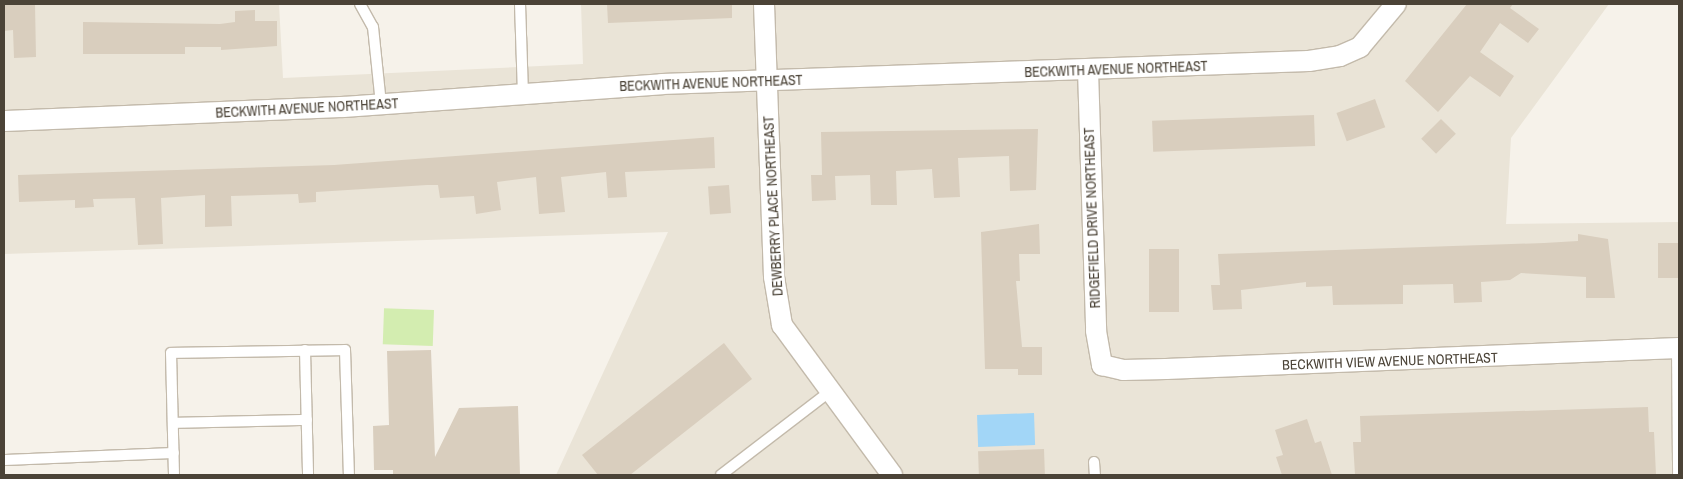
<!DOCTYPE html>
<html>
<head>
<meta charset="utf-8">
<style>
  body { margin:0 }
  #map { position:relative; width:1683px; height:479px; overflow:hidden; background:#f6f2ea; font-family:"Archivo Narrow",sans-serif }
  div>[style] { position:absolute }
  .residential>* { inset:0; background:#eae4d7 }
  .green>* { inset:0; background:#d3edb0; transform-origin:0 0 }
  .water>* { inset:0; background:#a2d6f7; transform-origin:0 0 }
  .building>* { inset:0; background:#d9cebe; transform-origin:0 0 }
  .roads { filter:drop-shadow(1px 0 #c3baab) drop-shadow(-1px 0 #c3baab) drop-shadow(0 1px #c3baab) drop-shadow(0 -1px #c3baab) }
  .lane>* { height:10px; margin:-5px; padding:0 5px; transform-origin:5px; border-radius:5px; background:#fff }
  .street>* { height:20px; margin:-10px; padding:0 10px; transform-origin:10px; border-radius:10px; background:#fff }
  span { translate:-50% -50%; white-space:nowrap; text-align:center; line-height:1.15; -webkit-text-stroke:5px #fff; paint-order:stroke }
  .street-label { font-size:14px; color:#4b4337 }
  .frame { position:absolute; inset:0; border:5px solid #4b4337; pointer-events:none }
</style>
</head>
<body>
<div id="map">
  <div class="residential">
    <div style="clip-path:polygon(4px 4px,279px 4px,283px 78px,583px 64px,581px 4px,1609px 4px,1511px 138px,1506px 224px,1679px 222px,1679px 475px,556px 475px,668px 232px,4px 254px)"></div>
  </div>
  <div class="green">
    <div style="left:434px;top:310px;width:36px;height:50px;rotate:92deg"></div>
  </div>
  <div class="water">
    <div style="left:1034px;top:413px;width:32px;height:57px;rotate:88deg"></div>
  </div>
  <div class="building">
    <div style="clip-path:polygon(4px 4px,35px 4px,36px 57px,14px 58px,13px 30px,4px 31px)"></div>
    <div style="clip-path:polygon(607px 4px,732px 4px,732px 18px,608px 23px)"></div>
    <div style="clip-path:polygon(1467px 4px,1513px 4px,1510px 8px,1539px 29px,1528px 43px,1500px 23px,1480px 52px,1514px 76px,1500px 97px,1470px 76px,1438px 112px,1405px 81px)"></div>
    <div style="clip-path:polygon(255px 10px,255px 21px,277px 21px,277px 46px,221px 50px,221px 47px,185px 47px,185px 54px,83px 54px,83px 22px,220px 24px,235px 22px,235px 11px)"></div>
    <div style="left:1375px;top:99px;width:30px;height:41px;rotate:70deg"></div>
    <div style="left:1314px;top:115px;width:31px;height:162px;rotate:88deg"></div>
    <div style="left:1441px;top:119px;width:21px;height:28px;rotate:45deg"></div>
    <div style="clip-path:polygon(1038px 129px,1036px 190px,1010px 191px,1009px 156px,958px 158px,960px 197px,934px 198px,932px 169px,896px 171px,897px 205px,871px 205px,870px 175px,835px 176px,836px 200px,812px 201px,811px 175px,822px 175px,821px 132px)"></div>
    <div style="clip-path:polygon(714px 137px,715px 168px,625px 172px,627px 197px,608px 198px,606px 172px,561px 177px,565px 212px,539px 214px,536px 177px,497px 182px,501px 210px,476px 214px,474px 196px,440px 198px,438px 185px,427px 185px,316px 192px,316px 202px,299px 203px,298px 194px,231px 196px,232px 226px,205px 227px,205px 195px,161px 198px,163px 244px,138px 245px,135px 198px,93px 199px,94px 207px,75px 208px,75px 200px,19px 202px,18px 175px,334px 165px)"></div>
    <div style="left:729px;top:185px;width:28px;height:21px;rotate:86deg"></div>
    <div style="clip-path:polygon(1039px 224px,1040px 254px,1019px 254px,1020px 281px,1016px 281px,1022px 347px,1042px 347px,1042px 375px,1018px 375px,1018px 369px,985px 369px,981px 232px)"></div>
    <div style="clip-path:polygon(1578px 234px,1608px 239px,1615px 298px,1586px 298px,1586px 277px,1521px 273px,1510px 280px,1481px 282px,1482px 302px,1454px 303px,1453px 284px,1403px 285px,1403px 304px,1333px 305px,1332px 286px,1306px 287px,1306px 282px,1241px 290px,1242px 309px,1213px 310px,1211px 285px,1220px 285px,1218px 254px,1544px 243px,1578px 241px)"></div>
    <div style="left:1658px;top:243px;width:21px;height:35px"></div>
    <div style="left:1149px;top:249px;width:30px;height:63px"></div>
    <div style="clip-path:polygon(724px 343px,752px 379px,630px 475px,598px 475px,582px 455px)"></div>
    <div style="clip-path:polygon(431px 350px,435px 457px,459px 408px,518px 406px,520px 475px,393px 475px,393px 470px,374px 470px,373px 426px,389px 425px,387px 351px)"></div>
    <div style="clip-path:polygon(1648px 407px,1649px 432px,1654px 432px,1656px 475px,1355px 475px,1353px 442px,1361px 442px,1360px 416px)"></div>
    <div style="clip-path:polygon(1307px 419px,1315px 443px,1321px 441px,1332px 475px,1282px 475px,1276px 457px,1283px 455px,1275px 430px)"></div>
    <div style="left:1044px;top:449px;width:26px;height:66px;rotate:88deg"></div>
  </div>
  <div class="roads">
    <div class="lane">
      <div style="left:360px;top:4px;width:26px;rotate:61deg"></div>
      <div style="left:373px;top:27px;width:78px;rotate:84.1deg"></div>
      <div style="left:520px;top:4px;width:91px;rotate:88.1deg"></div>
      <div style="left:1677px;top:348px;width:127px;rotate:89.5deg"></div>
      <div style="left:305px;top:350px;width:125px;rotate:88.6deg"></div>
      <div style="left:173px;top:423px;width:134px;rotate:-1.3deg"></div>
      <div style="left:4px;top:460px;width:170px;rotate:-2.4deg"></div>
      <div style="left:1094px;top:462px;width:13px;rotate:86deg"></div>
      <div style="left:174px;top:475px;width:122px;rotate:-91.4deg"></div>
      <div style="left:171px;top:353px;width:174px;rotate:-1deg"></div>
      <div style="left:345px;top:350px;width:125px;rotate:88.2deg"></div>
      <div style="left:721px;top:475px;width:135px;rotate:-37.5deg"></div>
    </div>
    <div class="street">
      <div style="left:764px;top:4px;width:273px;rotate:87.9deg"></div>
      <div style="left:774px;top:277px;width:49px;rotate:80.5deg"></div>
      <div style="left:782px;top:325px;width:186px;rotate:53.7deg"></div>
      <div style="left:1088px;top:70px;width:261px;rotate:88.2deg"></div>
      <div style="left:1096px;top:331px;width:35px;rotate:80deg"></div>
      <div style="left:1102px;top:365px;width:22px;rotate:13deg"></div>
      <div style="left:1123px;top:370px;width:43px;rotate:-1.3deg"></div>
      <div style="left:1166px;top:369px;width:513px;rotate:-2.34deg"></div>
      <div style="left:4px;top:121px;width:339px;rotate:-2.4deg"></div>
      <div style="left:343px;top:107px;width:320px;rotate:-4.1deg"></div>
      <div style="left:662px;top:84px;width:647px;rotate:-2.04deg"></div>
      <div style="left:1309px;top:61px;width:31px;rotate:-9deg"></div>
      <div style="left:1340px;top:56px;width:22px;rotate:-24deg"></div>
      <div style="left:1360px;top:47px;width:56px;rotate:-50.1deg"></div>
    </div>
  </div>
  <div class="street-label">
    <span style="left:1116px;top:69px;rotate:-2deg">BECKWITH AVENUE NORTHEAST</span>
    <span style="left:711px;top:83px;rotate:-2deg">BECKWITH AVENUE NORTHEAST</span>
    <span style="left:307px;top:108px;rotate:-3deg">BECKWITH AVENUE NORTHEAST</span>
    <span style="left:773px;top:206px;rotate:-93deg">DEWBERRY PLACE NORTHEAST</span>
    <span style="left:1092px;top:218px;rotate:-92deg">RIDGEFIELD DRIVE NORTHEAST</span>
    <span style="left:1390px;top:361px;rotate:-2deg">BECKWITH VIEW AVENUE NORTHEAST</span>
  </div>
  <div class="frame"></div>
</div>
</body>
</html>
